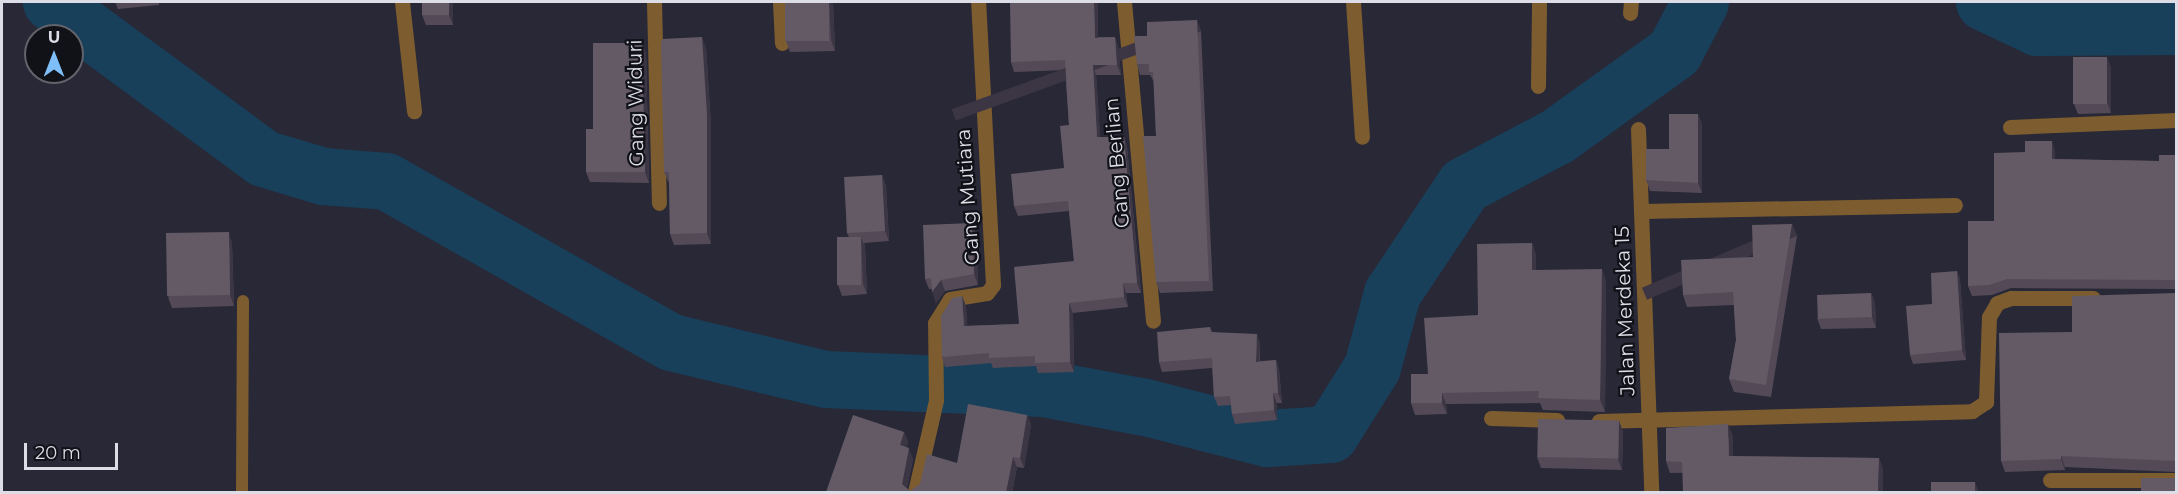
<!DOCTYPE html>
<html>
<head>
<meta charset="utf-8">
<style>
	body { margin:0 }
	#map { position:relative; width:2178px; height:494px; overflow:hidden; background:#282837; font-family:Montserrat,sans-serif }
	div>[style] { position:absolute }
	.river>* { height:57px; margin:-28.5px; padding:0 28.5px; transform-origin:28.5px; border-radius:28.5px; background:#18405b }
	.lane>* { height:12px; margin:-6px; padding:0 6px; transform-origin:6px; border-radius:6px; background:#7d5d2f }
	.street>* { height:15px; margin:-7.5px; padding:0 7.5px; transform-origin:7.5px; border-radius:7.5px; background:#7d5d2f }
	.wall>* { inset:0; background:#544a57 }
	.shaded-wall>* { inset:0; background:#3c3644; transform-origin:0 0 }
	.building>* { inset:0; background:#635a66; transform-origin:0 0 }
	span { translate:-50% -50%; white-space:nowrap; text-align:center; line-height:1.15; -webkit-text-stroke:4.5px #111118; paint-order:stroke }
	.street-label { font-size:20px; color:#dddde7 }
	.frame { position:absolute; inset:0; border:3px solid #dddde7; pointer-events:none }
	.north { position:absolute; left:24px; top:24px; width:60px; height:60px; box-sizing:border-box; background:#111118; border:2px solid #63636b; border-radius:50%; rotate:0deg; font-size:16px; font-weight:700; line-height:24px; text-align:center; color:#dddde7 }
	.north::after { content:''; display:block; margin:auto; width:21px; height:27px; background:#7ebef9; clip-path:polygon(50% 0,100% 100%,50% 72%,0 100%) }
	.scale { position:absolute; left:24px; top:443px; width:94px; height:27px; box-sizing:border-box; border:3px solid #dddde7; border-top:0; padding-left:8px; font-size:18px; line-height:21px; white-space:nowrap; color:#dddde7; -webkit-text-stroke:4px #111118; paint-order:stroke }
</style>
</head>
<body>
<div id="map">
	<div class="river">
		<div style="left:51px;top:2px;width:263px;rotate:36.3deg"></div>
		<div style="left:263px;top:158px;width:63px;rotate:16.7deg"></div>
		<div style="left:323px;top:176px;width:63px;rotate:4.5deg"></div>
		<div style="left:386px;top:181px;width:327px;rotate:29.5deg"></div>
		<div style="left:671px;top:342px;width:158px;rotate:13.5deg"></div>
		<div style="left:825px;top:379px;width:218px;rotate:2.4deg"></div>
		<div style="left:1043px;top:388px;width:104px;rotate:10.6deg"></div>
		<div style="left:1145px;top:407px;width:126px;rotate:14.3deg"></div>
		<div style="left:1267px;top:438px;width:63px;rotate:-3.6deg"></div>
		<div style="left:1330px;top:434px;width:79px;rotate:-57.9deg"></div>
		<div style="left:1372px;top:367px;width:77px;rotate:-74.9deg"></div>
		<div style="left:1392px;top:293px;width:130px;rotate:-56.3deg"></div>
		<div style="left:1464px;top:185px;width:105px;rotate:-27.8deg"></div>
		<div style="left:1557px;top:136px;width:144px;rotate:-35.7deg"></div>
		<div style="left:1674px;top:52px;width:56px;rotate:-62.5deg"></div>
		<div style="left:1984px;top:2px;width:59px;rotate:25.3deg"></div>
		<div style="left:2037px;top:27px;width:139px;rotate:-0.4deg"></div>
	</div>
	<div class="lane">
		<div style="left:242px;top:492px;width:191px;rotate:-89.7deg"></div>
	</div>
	<div class="street">
		<div style="left:402px;top:2px;width:110px;rotate:83.7deg"></div>
		<div style="left:654px;top:2px;width:201px;rotate:88.6deg"></div>
		<div style="left:780px;top:2px;width:41px;rotate:87.2deg"></div>
		<div style="left:1124px;top:2px;width:320px;rotate:84.8deg"></div>
		<div style="left:1353px;top:2px;width:135px;rotate:86.2deg"></div>
		<div style="left:1630px;top:13px;width:11px;rotate:-85deg"></div>
		<div style="left:1538px;top:86px;width:84px;rotate:-89.3deg"></div>
		<div style="left:2010px;top:127px;width:166px;rotate:-2.4deg"></div>
		<div style="left:1638px;top:129px;width:363px;rotate:87.9deg"></div>
		<div style="left:1642px;top:211px;width:313px;rotate:-1.1deg"></div>
		<div style="left:1491px;top:418px;width:66px;rotate:1.7deg"></div>
		<div style="left:1599px;top:421px;width:373px;rotate:-1.5deg"></div>
		<div style="left:1972px;top:411px;width:17px;rotate:-33deg"></div>
		<div style="left:1986px;top:402px;width:85px;rotate:-88deg"></div>
		<div style="left:1989px;top:317px;width:16px;rotate:-60deg"></div>
		<div style="left:1997px;top:303px;width:15px;rotate:-20deg"></div>
		<div style="left:2011px;top:298px;width:82px"></div>
		<div style="left:2050px;top:480px;width:126px"></div>
		<div style="left:915px;top:492px;width:94px;rotate:-77.1deg"></div>
		<div style="left:936px;top:400px;width:77px;rotate:-90.7deg"></div>
		<div style="left:935px;top:323px;width:28px;rotate:-58deg"></div>
		<div style="left:950px;top:299px;width:37px;rotate:-9deg"></div>
		<div style="left:987px;top:293px;width:10px;rotate:-53deg"></div>
		<div style="left:993px;top:285px;width:283px;rotate:-93deg"></div>
	</div>
	<div class="wall">
		<div style="clip-path:polygon(115px 2px,159px 2px,159px 5px,118px 9px)"></div>
		<div style="clip-path:polygon(453px 2px,453px 25px,426px 25px,422px 15px)"></div>
		<div style="clip-path:polygon(833px 2px,835px 51px,790px 52px,786px 41px)"></div>
		<div style="clip-path:polygon(1098px 2px,1098px 37px,1115px 37px,1118px 47px,1121px 75px,1096px 75px,1100px 137px,1124px 137px,1127px 147px,1141px 293px,1126px 293px,1128px 307px,1073px 313px,1074px 372px,1038px 373px,1036px 366px,993px 368px,991px 363px,945px 367px,942px 357px,962px 296px,966px 306px,967px 326px,1019px 324px,1074px 261px,1069px 211px,1018px 216px,1014px 206px,1064px 168px,1069px 125px,1065px 70px,1014px 72px,1011px 62px)"></div>
		<div style="clip-path:polygon(1197px 20px,1201px 31px,1213px 291px,1160px 293px,1156px 282px,1156px 136px,1154px 82px,1150px 75px,1140px 75px,1137px 64px,1147px 36px)"></div>
		<div style="clip-path:polygon(642px 43px,646px 54px,649px 183px,590px 182px,586px 172px,593px 129px)"></div>
		<div style="clip-path:polygon(706px 48px,711px 125px,711px 244px,674px 245px,670px 234px,669px 183px,664px 172px)"></div>
		<div style="clip-path:polygon(2111px 67px,2111px 113px,2078px 114px,2074px 104px)"></div>
		<div style="clip-path:polygon(1698px 114px,1702px 125px,1702px 193px,1650px 191px,1646px 180px)"></div>
		<div style="clip-path:polygon(2055px 150px,2055px 159px,2159px 161px,2176px 155px,2176px 289px,2011px 288px,1992px 295px,1972px 296px,1968px 286px,2025px 152px)"></div>
		<div style="clip-path:polygon(882px 175px,886px 186px,889px 241px,864px 243px,865px 247px,867px 294px,842px 296px,838px 285px,849px 237px,847px 233px)"></div>
		<div style="clip-path:polygon(1792px 224px,1797px 236px,1771px 397px,1734px 392px,1729px 379px,1736px 340px,1734px 305px,1687px 307px,1683px 295px,1753px 257px)"></div>
		<div style="clip-path:polygon(976px 234px,978px 285px,945px 291px,936px 303px,932px 289px,929px 289px,925px 279px)"></div>
		<div style="clip-path:polygon(232px 243px,234px 306px,172px 308px,168px 297px)"></div>
		<div style="clip-path:polygon(1532px 243px,1536px 255px,1536px 270px,1606px 281px,1605px 412px,1543px 410px,1540px 403px,1446px 404px,1447px 414px,1415px 415px,1411px 403px,1428px 374px,1478px 315px)"></div>
		<div style="clip-path:polygon(1957px 271px,1960px 280px,1966px 360px,1913px 364px,1910px 355px,1932px 304px)"></div>
		<div style="clip-path:polygon(1871px 293px,1875px 303px,1876px 328px,1821px 329px,1817px 318px)"></div>
		<div style="clip-path:polygon(2176px 293px,2176px 472px,2065px 467px,2065px 470px,2005px 472px,2001px 461px,2072px 332px)"></div>
		<div style="clip-path:polygon(1210px 327px,1212px 332px,1260px 343px,1260px 361px,1276px 360px,1279px 370px,1282px 403px,1277px 403px,1277px 420px,1235px 424px,1232px 414px,1231px 405px,1218px 406px,1214px 397px,1212px 368px,1162px 372px,1159px 362px)"></div>
		<div style="clip-path:polygon(1027px 415px,1031px 425px,1024px 468px,1017px 467px,1012px 492px,826px 492px,904px 432px,908px 442px,906px 447px,913px 459px,907px 488px,910px 491px,957px 463px)"></div>
		<div style="clip-path:polygon(1619px 421px,1623px 432px,1622px 470px,1541px 468px,1537px 457px)"></div>
		<div style="clip-path:polygon(1733px 436px,1733px 456px,1879px 458px,1883px 470px,1670px 473px,1666px 461px)"></div>
	</div>
	<div class="shaded-wall">
		<div style="clip-path:polygon(449px 2px,453px 2px,453px 25px,449px 15px)"></div>
		<div style="clip-path:polygon(829px 2px,833px 2px,835px 51px,831px 40px)"></div>
		<div style="clip-path:polygon(1094px 2px,1098px 2px,1098px 47px,1095px 38px)"></div>
		<div style="left:1197px;top:20px;width:12px;height:261px;rotate:70deg"></div>
		<div style="clip-path:polygon(702px 37px,706px 48px,711px 125px,711px 244px,707px 233px)"></div>
		<div style="clip-path:polygon(1115px 37px,1118px 47px,1121px 75px,1117px 65px)"></div>
		<div style="clip-path:polygon(642px 43px,646px 54px,649px 183px,645px 172px)"></div>
		<div style="clip-path:polygon(2107px 57px,2111px 67px,2111px 113px,2107px 102px)"></div>
		<div style="clip-path:polygon(1093px 65px,1096px 75px,1101px 147px,1097px 137px)"></div>
		<div style="clip-path:polygon(1698px 114px,1702px 125px,1702px 193px,1698px 183px)"></div>
		<div style="clip-path:polygon(1124px 137px,1127px 147px,1141px 293px,1137px 283px)"></div>
		<div style="clip-path:polygon(2052px 141px,2055px 150px,2055px 168px,2052px 159px)"></div>
		<div style="clip-path:polygon(882px 175px,886px 186px,889px 241px,885px 231px)"></div>
		<div style="clip-path:polygon(972px 223px,976px 234px,978px 285px,974px 274px)"></div>
		<div style="left:1792px;top:224px;width:13px;height:163px;rotate:67deg"></div>
		<div style="clip-path:polygon(229px 232px,232px 243px,234px 306px,230px 295px)"></div>
		<div style="clip-path:polygon(861px 237px,865px 247px,867px 294px,863px 284px)"></div>
		<div style="clip-path:polygon(1532px 243px,1536px 255px,1536px 281px,1532px 270px)"></div>
		<div style="clip-path:polygon(1602px 269px,1606px 281px,1605px 412px,1600px 400px)"></div>
		<div style="clip-path:polygon(1957px 271px,1960px 280px,1966px 360px,1962px 350px)"></div>
		<div style="clip-path:polygon(941px 280px,945px 291px,936px 303px,932px 292px)"></div>
		<div style="clip-path:polygon(1123px 283px,1126px 293px,1128px 307px,1124px 297px)"></div>
		<div style="clip-path:polygon(1871px 293px,1875px 303px,1876px 328px,1872px 317px)"></div>
		<div style="clip-path:polygon(962px 296px,966px 306px,968px 336px,964px 326px)"></div>
		<div style="clip-path:polygon(1069px 303px,1073px 313px,1074px 372px,1070px 362px)"></div>
		<div style="clip-path:polygon(1257px 334px,1260px 343px,1259px 371px,1256px 362px)"></div>
		<div style="clip-path:polygon(1276px 360px,1279px 370px,1282px 403px,1278px 393px)"></div>
		<div style="clip-path:polygon(1273px 393px,1277px 403px,1277px 420px,1274px 410px)"></div>
		<div style="clip-path:polygon(1442px 393px,1446px 404px,1447px 414px,1442px 403px)"></div>
		<div style="clip-path:polygon(1027px 415px,1031px 425px,1024px 468px,1020px 458px)"></div>
		<div style="clip-path:polygon(1619px 421px,1623px 432px,1622px 470px,1618px 460px)"></div>
		<div style="clip-path:polygon(1728px 424px,1733px 436px,1733px 468px,1729px 456px)"></div>
		<div style="clip-path:polygon(904px 432px,908px 442px,904px 456px,900px 445px)"></div>
		<div style="clip-path:polygon(909px 448px,913px 459px,906px 492px,902px 484px)"></div>
		<div style="clip-path:polygon(2061px 456px,2065px 467px,2065px 470px,2061px 459px)"></div>
		<div style="clip-path:polygon(1013px 457px,1017px 467px,1012px 492px,1006px 492px)"></div>
		<div style="clip-path:polygon(1879px 458px,1883px 470px,1883px 492px,1878px 492px)"></div>
		<div style="clip-path:polygon(1975px 482px,1979px 492px,1975px 492px)"></div>
	</div>
	<div class="building">
		<div style="left:422px;top:2px;width:27px;height:13px"></div>
		<div style="left:785px;top:2px;width:44px;height:39px"></div>
		<div style="clip-path:polygon(1010px 2px,1094px 2px,1095px 38px,1115px 37px,1117px 65px,1093px 65px,1097px 137px,1124px 137px,1137px 283px,1123px 283px,1124px 297px,1069px 303px,1070px 362px,1035px 363px,1035px 356px,989px 358px,989px 353px,942px 357px,941px 316px,952px 298px,962px 296px,964px 326px,1019px 324px,1014px 267px,1074px 261px,1068px 201px,1014px 206px,1011px 174px,1064px 168px,1060px 126px,1069px 125px,1065px 60px,1011px 62px)"></div>
		<div style="clip-path:polygon(1197px 20px,1209px 281px,1156px 282px,1143px 136px,1156px 136px,1153px 72px,1149px 72px,1149px 64px,1137px 64px,1134px 36px,1147px 36px,1147px 22px)"></div>
		<div style="clip-path:polygon(702px 37px,707px 114px,707px 233px,670px 234px,669px 172px,664px 172px,661px 43px,662px 39px)"></div>
		<div style="clip-path:polygon(593px 43px,642px 43px,645px 172px,586px 172px,586px 129px,593px 129px)"></div>
		<div style="left:2073px;top:57px;width:34px;height:47px"></div>
		<div style="clip-path:polygon(1669px 114px,1698px 114px,1698px 183px,1646px 180px,1646px 149px,1669px 149px)"></div>
		<div style="clip-path:polygon(2025px 141px,2052px 141px,2052px 159px,2159px 161px,2159px 155px,2176px 155px,2176px 280px,2007px 279px,1989px 285px,1968px 286px,1968px 221px,1994px 221px,1994px 153px,2025px 152px)"></div>
		<div style="left:882px;top:175px;width:56px;height:38px;rotate:87deg"></div>
		<div style="clip-path:polygon(972px 223px,974px 274px,941px 280px,932px 292px,931px 278px,925px 279px,923px 225px)"></div>
		<div style="clip-path:polygon(1792px 224px,1766px 385px,1729px 379px,1736px 340px,1733px 292px,1683px 295px,1681px 260px,1753px 257px,1752px 225px)"></div>
		<div style="left:229px;top:232px;width:63px;height:63px;rotate:89deg"></div>
		<div style="left:837px;top:237px;width:24px;height:48px"></div>
		<div style="clip-path:polygon(1532px 243px,1532px 270px,1602px 269px,1600px 400px,1538px 398px,1539px 391px,1442px 393px,1442px 403px,1411px 403px,1411px 374px,1428px 374px,1424px 318px,1478px 315px,1477px 244px)"></div>
		<div style="clip-path:polygon(1957px 271px,1962px 350px,1910px 355px,1906px 306px,1932px 304px,1931px 273px)"></div>
		<div style="left:1871px;top:293px;width:24px;height:54px;rotate:88deg"></div>
		<div style="clip-path:polygon(2176px 293px,2176px 461px,2061px 456px,2061px 459px,2001px 461px,1999px 333px,2072px 332px,2072px 296px)"></div>
		<div style="clip-path:polygon(1210px 327px,1211px 332px,1257px 334px,1256px 362px,1276px 360px,1278px 393px,1273px 393px,1274px 410px,1232px 414px,1230px 396px,1214px 397px,1212px 358px,1159px 362px,1157px 332px)"></div>
		<div style="clip-path:polygon(968px 404px,1027px 415px,1020px 458px,1013px 457px,1006px 492px,826px 492px,853px 415px,904px 432px,900px 445px,909px 448px,902px 484px,910px 491px,920px 484px,927px 454px,957px 463px)"></div>
		<div style="left:1538px;top:419px;width:81px;height:38px;rotate:1deg"></div>
		<div style="clip-path:polygon(1728px 424px,1729px 456px,1879px 458px,1878px 492px,1683px 492px,1682px 462px,1666px 461px,1666px 428px)"></div>
		<div style="left:2176px;top:478px;width:14px;height:35px;rotate:90deg"></div>
		<div style="left:1931px;top:482px;width:44px;height:10px"></div>
	</div>
	<div class="street-label">
		<span style="left:636px;top:103px;rotate:-91deg">Gang Widuri</span>
		<span style="left:1117px;top:163px;rotate:-95deg">Gang Berlian</span>
		<span style="left:968px;top:197px;rotate:-94deg">Gang Mutiara</span>
		<span style="left:1625px;top:311px;rotate:-92deg">Jalan Merdeka 15</span>
	</div>
	<div class="frame"></div>
	<div class="north">U</div>
	<div class="scale">20 m</div>
</div>
</body>
</html>
